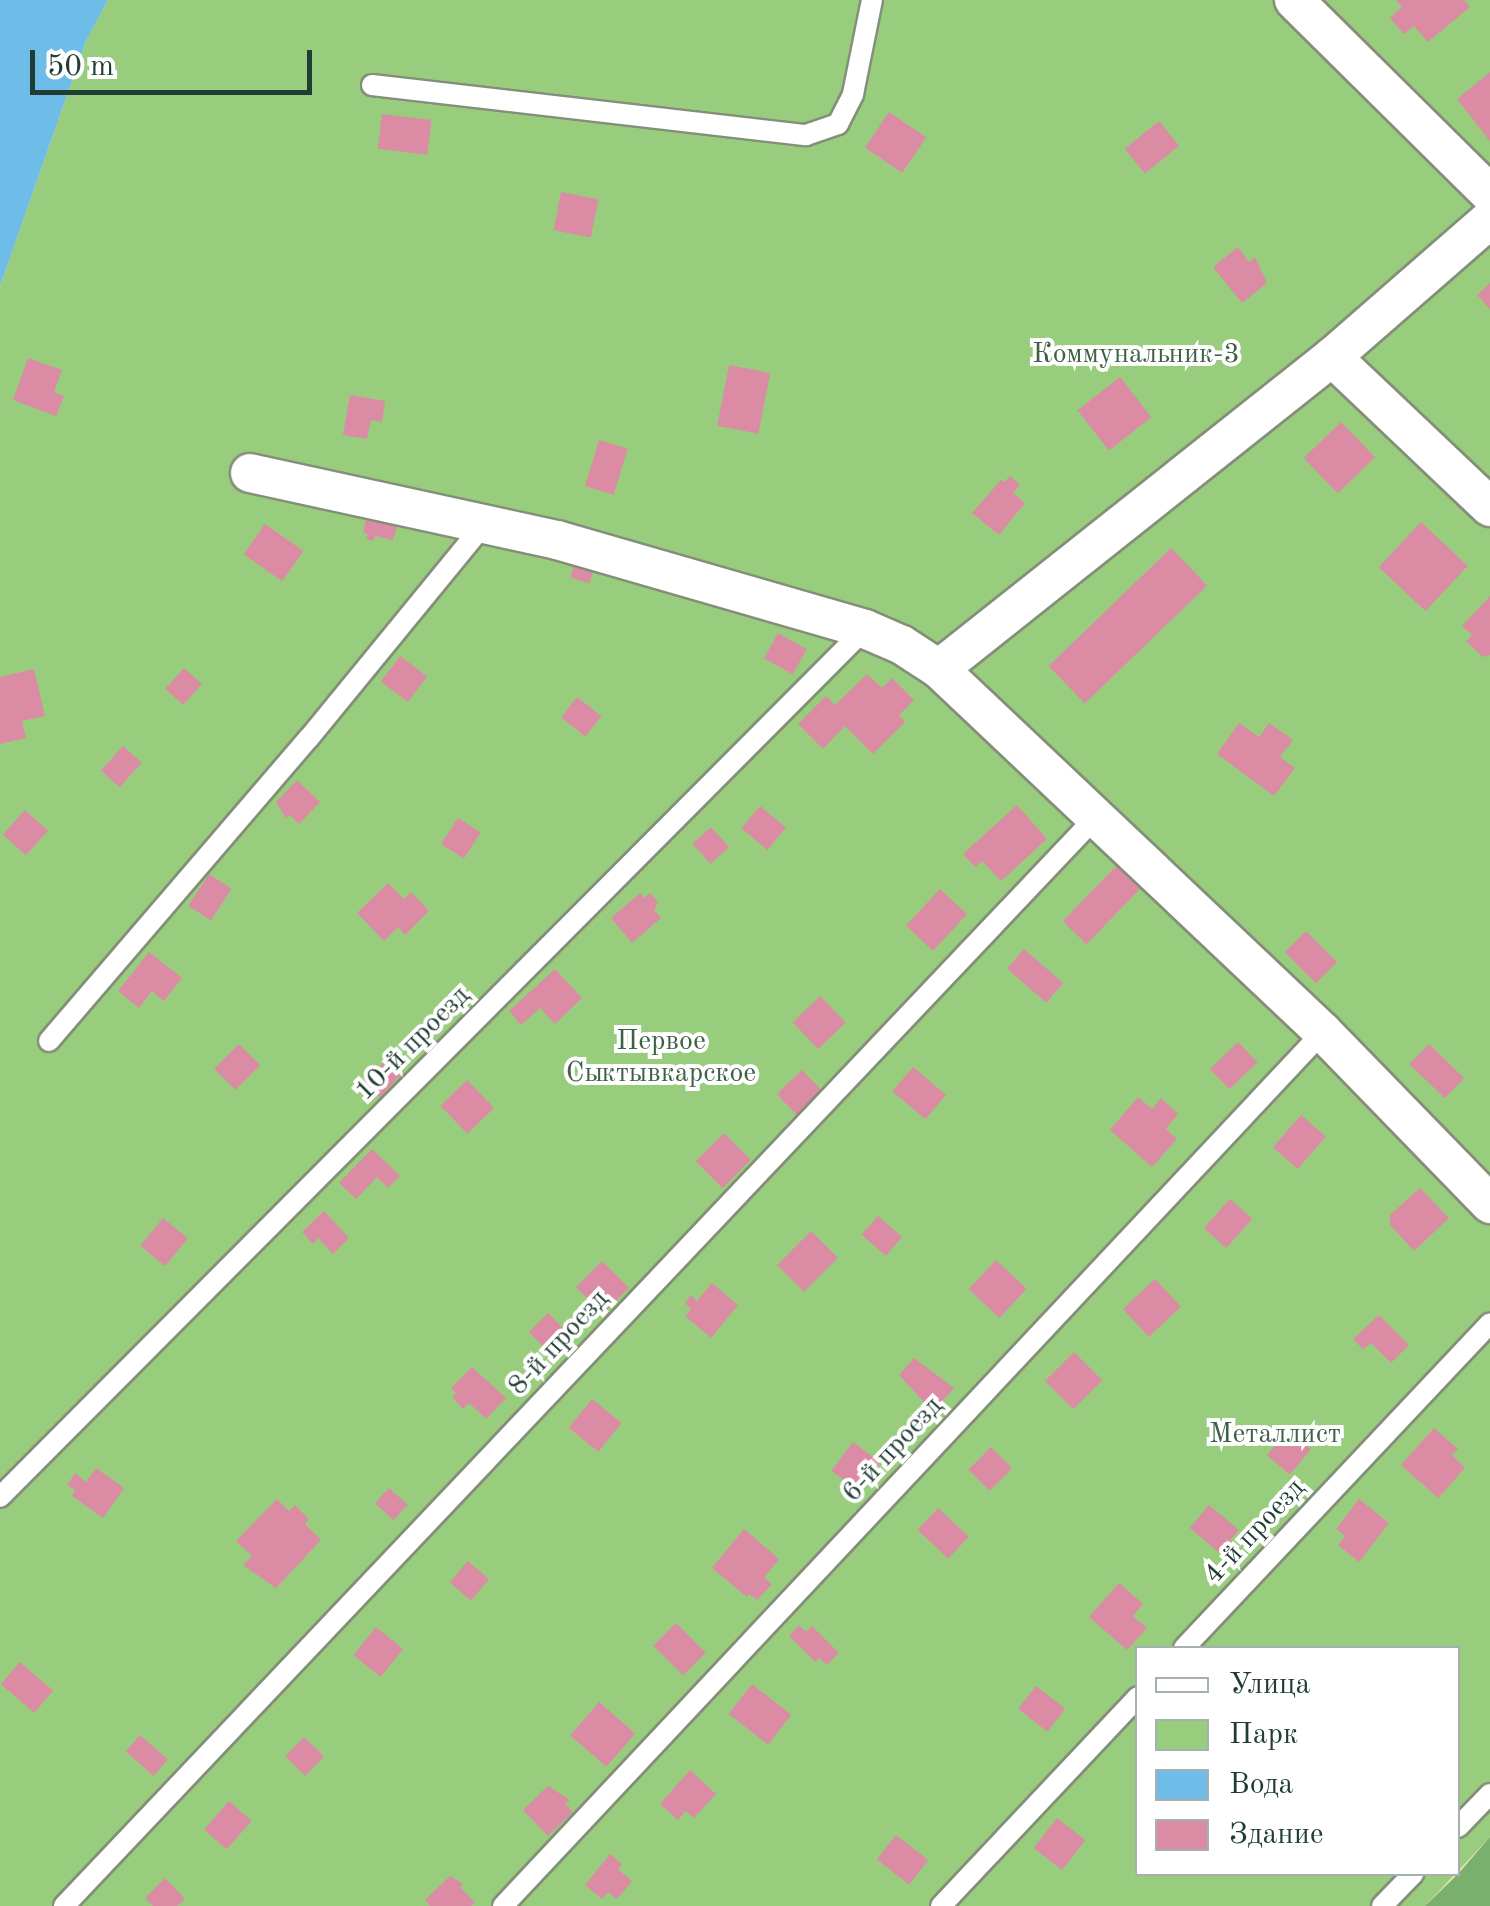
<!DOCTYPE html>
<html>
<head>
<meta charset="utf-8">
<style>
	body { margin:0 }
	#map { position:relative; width:1490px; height:1906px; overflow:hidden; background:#ebe0bd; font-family:"Old Standard TT",serif }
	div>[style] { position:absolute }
	.green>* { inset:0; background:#98cd7e }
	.forest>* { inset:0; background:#7ab06d }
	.water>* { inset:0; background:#6ebce8 }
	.building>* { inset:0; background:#dc8ba5; transform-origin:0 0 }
	.roads { filter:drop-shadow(2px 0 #858e78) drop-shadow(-2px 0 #858e78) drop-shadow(0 2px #858e78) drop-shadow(0 -2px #858e78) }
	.lane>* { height:20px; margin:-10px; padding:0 10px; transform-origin:10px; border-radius:10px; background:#fff }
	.street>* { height:38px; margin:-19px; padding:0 19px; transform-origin:19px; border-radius:19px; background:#fff }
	span { translate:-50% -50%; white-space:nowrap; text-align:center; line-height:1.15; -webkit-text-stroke:8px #fff; paint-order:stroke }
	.park-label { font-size:28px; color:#3d6146 }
	.street-label { font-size:28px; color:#1f3d34 }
	.legend { position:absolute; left:1135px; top:1646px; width:325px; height:230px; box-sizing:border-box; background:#fff; border:2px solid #a5b1ae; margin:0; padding:12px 18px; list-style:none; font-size:30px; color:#1f3d34 }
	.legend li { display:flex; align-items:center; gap:20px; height:50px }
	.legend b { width:50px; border:2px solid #a5b1ae }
	.scale { position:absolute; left:30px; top:50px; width:282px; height:45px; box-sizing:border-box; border:5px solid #1f3d34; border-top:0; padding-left:12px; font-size:30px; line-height:35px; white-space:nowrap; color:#1f3d34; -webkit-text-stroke:8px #fff; paint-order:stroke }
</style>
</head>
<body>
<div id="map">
	<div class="green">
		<div style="clip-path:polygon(108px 0,1490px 0,1490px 1837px,1458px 1871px,1458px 1648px,1138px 1648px,1138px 1874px,1455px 1874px,1425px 1906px,0 1906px,0 286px,86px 41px)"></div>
	</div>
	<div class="forest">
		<div style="clip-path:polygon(1490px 1837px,1490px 1906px,1425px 1906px,1458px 1874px)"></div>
	</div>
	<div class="water">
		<div style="clip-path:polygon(0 0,108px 0,86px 41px,0 286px)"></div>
	</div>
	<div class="building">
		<div style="clip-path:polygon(1396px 0,1464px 0,1470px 7px,1428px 42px,1414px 26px,1404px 34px,1390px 18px,1402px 7px)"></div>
		<div style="clip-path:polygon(1490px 72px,1490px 141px,1457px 99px)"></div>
		<div style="left:889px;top:112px;width:45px;height:43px;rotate:34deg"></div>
		<div style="left:382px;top:114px;width:50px;height:35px;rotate:7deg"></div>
		<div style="left:1159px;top:121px;width:32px;height:44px;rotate:51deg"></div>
		<div style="left:561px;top:192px;width:38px;height:39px;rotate:11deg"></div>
		<div style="clip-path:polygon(1238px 247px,1249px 262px,1255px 257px,1267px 283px,1242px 303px,1213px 267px)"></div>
		<div style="clip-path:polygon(1490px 283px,1490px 309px,1477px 295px)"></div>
		<div style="clip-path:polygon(28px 358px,62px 370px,54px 392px,64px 396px,56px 416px,13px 400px)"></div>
		<div style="left:729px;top:365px;width:42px;height:62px;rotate:11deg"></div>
		<div style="left:1120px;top:377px;width:51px;height:54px;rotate:52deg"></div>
		<div style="clip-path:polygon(350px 395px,385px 401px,382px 422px,371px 420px,367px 439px,343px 435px)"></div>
		<div style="left:1341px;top:422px;width:49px;height:52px;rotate:46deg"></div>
		<div style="left:599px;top:440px;width:30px;height:48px;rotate:17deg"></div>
		<div style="clip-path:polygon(1010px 476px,1020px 485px,1013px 493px,1025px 503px,999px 535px,972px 513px,1001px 480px,1004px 482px)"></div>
		<div style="clip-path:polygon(366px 518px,397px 526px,393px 540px,375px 536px,373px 541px,366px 539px,368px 534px,363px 533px)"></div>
		<div style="left:1421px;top:522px;width:64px;height:62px;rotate:43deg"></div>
		<div style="left:265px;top:524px;width:47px;height:37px;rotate:35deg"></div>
		<div style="left:1171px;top:548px;width:52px;height:170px;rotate:46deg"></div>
		<div style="left:575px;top:563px;width:20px;height:15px;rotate:18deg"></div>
		<div style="clip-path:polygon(1490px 596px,1490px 655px,1483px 657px,1466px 641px,1472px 635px,1462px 626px)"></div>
		<div style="left:778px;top:633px;width:33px;height:29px;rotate:29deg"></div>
		<div style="left:400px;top:656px;width:34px;height:32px;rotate:37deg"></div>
		<div style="left:184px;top:668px;width:24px;height:28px;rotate:42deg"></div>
		<div style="clip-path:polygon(34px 669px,45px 716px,22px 721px,26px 738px,0 744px,0 677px)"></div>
		<div style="clip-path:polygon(867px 674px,882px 688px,892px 678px,914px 700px,899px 715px,905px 722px,873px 754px,845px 726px,823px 749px,798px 724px,826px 696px,835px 705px)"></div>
		<div style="left:577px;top:697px;width:31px;height:26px;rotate:38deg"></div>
		<div style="clip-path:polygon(1239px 723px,1259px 737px,1269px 723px,1293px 740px,1280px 757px,1295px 768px,1274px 796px,1217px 754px)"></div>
		<div style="left:123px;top:746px;width:25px;height:33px;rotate:42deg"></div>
		<div style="clip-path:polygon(297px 780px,320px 802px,299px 824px,290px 815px,286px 818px,276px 802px)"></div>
		<div style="clip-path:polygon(1017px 805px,1047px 839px,1001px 881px,982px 861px,975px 867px,963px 854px)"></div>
		<div style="left:760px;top:806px;width:34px;height:29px;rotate:40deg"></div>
		<div style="left:25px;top:810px;width:31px;height:33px;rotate:42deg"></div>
		<div style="left:458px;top:818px;width:27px;height:31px;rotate:33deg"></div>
		<div style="left:711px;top:827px;width:27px;height:25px;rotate:48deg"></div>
		<div style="left:1119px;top:863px;width:33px;height:81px;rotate:44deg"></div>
		<div style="left:209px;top:874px;width:27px;height:38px;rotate:33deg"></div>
		<div style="clip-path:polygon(388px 883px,404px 899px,411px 892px,429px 911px,405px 935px,398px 927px,384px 941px,357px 913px)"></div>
		<div style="left:940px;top:889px;width:37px;height:50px;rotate:43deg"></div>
		<div style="clip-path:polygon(640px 893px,644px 898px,650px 893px,658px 902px,654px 910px,661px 918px,632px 943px,611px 918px)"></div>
		<div style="left:1306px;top:931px;width:44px;height:30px;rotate:45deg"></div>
		<div style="left:1024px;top:949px;width:52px;height:26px;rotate:41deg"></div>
		<div style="clip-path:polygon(149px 952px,182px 978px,164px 1001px,152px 991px,139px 1008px,118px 991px)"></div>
		<div style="clip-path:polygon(555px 969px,582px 998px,555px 1024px,540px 1008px,521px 1025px,509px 1011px)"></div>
		<div style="left:820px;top:996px;width:37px;height:38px;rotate:46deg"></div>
		<div style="left:1238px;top:1042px;width:28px;height:39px;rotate:46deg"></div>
		<div style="left:239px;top:1044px;width:30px;height:35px;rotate:45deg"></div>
		<div style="left:1429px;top:1044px;width:49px;height:28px;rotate:44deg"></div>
		<div style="left:385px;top:1061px;width:21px;height:30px;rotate:43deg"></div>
		<div style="left:913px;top:1067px;width:43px;height:32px;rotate:40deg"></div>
		<div style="left:802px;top:1070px;width:29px;height:35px;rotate:46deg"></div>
		<div style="left:467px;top:1080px;width:39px;height:37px;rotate:46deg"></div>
		<div style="clip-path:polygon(1138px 1097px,1152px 1109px,1161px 1098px,1178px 1114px,1166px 1129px,1177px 1139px,1152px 1167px,1110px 1130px)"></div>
		<div style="left:1301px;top:1115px;width:33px;height:43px;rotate:41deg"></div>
		<div style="left:724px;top:1133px;width:38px;height:40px;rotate:45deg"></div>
		<div style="clip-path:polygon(372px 1149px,400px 1176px,388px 1188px,377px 1177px,356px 1199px,339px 1183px)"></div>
		<div style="clip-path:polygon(1420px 1188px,1449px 1218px,1414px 1251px,1390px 1225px,1390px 1215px)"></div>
		<div style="left:1230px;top:1199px;width:30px;height:39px;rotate:42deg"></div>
		<div style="clip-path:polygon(324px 1211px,349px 1238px,333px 1254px,318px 1238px,313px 1244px,302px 1232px)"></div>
		<div style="left:878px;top:1216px;width:32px;height:25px;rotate:41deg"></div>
		<div style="left:163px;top:1218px;width:32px;height:36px;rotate:39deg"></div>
		<div style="left:811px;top:1231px;width:38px;height:48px;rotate:45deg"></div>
		<div style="left:996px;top:1260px;width:42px;height:40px;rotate:43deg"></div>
		<div style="left:602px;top:1261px;width:38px;height:37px;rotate:45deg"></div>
		<div style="left:1155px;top:1279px;width:38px;height:44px;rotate:47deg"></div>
		<div style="clip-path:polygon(712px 1283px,738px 1305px,711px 1338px,685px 1316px,691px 1309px,685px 1303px,691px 1295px,697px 1301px)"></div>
		<div style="left:548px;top:1313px;width:34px;height:27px;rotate:45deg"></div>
		<div style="clip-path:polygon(1379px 1315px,1409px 1345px,1391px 1363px,1371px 1343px,1363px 1349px,1353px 1339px)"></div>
		<div style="left:1074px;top:1352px;width:40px;height:41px;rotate:45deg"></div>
		<div style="clip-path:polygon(914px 1358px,954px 1388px,933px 1412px,899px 1375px)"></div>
		<div style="clip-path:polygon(472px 1367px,506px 1398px,486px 1419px,469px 1403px,463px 1409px,452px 1397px,456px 1393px,451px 1388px)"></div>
		<div style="left:592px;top:1399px;width:38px;height:37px;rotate:39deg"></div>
		<div style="clip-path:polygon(1434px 1428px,1458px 1449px,1452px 1455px,1465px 1468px,1438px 1498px,1401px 1465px)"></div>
		<div style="left:1288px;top:1430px;width:30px;height:33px;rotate:40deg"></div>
		<div style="left:853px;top:1442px;width:34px;height:36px;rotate:37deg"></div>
		<div style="left:991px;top:1447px;width:30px;height:32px;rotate:45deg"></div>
		<div style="clip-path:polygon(96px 1468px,124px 1488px,103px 1518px,72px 1496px,75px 1490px,67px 1485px,75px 1473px,86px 1482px)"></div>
		<div style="left:389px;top:1488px;width:25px;height:21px;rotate:42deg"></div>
		<div style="clip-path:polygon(277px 1499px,289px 1511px,295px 1505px,309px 1519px,305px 1524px,321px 1540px,276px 1588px,243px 1565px,252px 1556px,236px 1541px)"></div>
		<div style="clip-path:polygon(1359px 1499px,1389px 1523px,1359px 1562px,1338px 1545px,1345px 1536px,1336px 1529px)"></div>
		<div style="left:1209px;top:1505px;width:39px;height:30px;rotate:40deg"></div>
		<div style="left:938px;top:1508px;width:42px;height:30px;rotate:43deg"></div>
		<div style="clip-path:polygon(744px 1529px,779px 1559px,764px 1578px,772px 1584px,757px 1600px,749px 1594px,747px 1597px,712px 1568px)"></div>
		<div style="left:468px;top:1561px;width:28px;height:28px;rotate:41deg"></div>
		<div style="clip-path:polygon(1119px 1583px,1143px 1604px,1133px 1616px,1147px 1628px,1127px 1650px,1089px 1617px)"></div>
		<div style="left:676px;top:1623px;width:42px;height:32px;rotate:45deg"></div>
		<div style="clip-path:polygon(799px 1625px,806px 1632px,812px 1626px,839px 1653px,827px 1665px,819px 1658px,816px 1662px,789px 1636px)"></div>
		<div style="left:376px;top:1627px;width:35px;height:36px;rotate:39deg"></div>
		<div style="left:20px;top:1662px;width:44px;height:29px;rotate:41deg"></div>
		<div style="left:752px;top:1684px;width:50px;height:38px;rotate:38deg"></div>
		<div style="left:1036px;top:1686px;width:37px;height:29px;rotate:38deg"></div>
		<div style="left:599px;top:1702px;width:48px;height:44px;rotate:41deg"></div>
		<div style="left:140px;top:1735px;width:37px;height:22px;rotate:41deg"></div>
		<div style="left:304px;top:1737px;width:28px;height:27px;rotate:44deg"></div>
		<div style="clip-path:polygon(690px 1770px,716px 1794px,694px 1818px,686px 1811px,678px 1820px,660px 1804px)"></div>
		<div style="clip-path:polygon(548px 1786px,570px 1800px,565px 1804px,573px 1812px,548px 1836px,523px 1810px)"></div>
		<div style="left:229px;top:1801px;width:30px;height:38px;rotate:41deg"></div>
		<div style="left:1057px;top:1818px;width:36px;height:38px;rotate:38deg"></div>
		<div style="left:896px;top:1835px;width:41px;height:31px;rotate:38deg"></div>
		<div style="clip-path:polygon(610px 1854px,622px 1864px,618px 1869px,632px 1881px,617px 1899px,608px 1892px,602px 1899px,585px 1885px)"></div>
		<div style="clip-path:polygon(450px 1876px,463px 1884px,460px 1887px,475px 1903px,471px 1906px,430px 1906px,425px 1900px)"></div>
		<div style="clip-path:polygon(165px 1878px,185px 1899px,177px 1906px,153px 1906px,145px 1898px)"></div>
	</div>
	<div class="roads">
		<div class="lane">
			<div style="left:372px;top:85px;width:437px;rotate:6.6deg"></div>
			<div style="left:806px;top:135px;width:34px;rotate:-19deg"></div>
			<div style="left:838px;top:124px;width:34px;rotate:-63deg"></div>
			<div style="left:853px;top:94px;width:96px;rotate:-78.6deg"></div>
			<div style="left:49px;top:1041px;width:399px;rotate:-49.4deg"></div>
			<div style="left:309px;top:738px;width:278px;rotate:-50.7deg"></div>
			<div style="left:0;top:1497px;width:1225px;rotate:-45.1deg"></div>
			<div style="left:1184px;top:1648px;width:446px;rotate:-46.7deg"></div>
			<div style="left:1458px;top:1827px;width:46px;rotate:-45.9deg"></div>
			<div style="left:64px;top:1906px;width:1497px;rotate:-46.54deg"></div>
			<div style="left:503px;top:1906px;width:1198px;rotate:-46.83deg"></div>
			<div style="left:941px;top:1906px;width:287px;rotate:-46.7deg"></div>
			<div style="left:1382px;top:1906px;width:45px;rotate:-45.9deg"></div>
		</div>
		<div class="street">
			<div style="left:1294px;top:0;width:276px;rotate:44.7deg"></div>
			<div style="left:1332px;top:357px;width:218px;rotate:43.5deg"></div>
			<div style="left:250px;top:473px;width:314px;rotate:12.3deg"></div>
			<div style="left:557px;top:540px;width:321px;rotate:16.1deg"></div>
			<div style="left:865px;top:629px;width:40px;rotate:23.4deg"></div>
			<div style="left:902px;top:645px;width:44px;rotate:33deg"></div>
			<div style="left:939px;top:669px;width:528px;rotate:43.39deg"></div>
			<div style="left:1323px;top:1032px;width:240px;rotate:45.8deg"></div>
			<div style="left:939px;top:669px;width:502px;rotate:-38.45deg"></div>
			<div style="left:1332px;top:357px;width:210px;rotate:-41.1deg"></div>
		</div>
	</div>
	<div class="park-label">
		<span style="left:1136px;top:355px">Коммунальник-3</span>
		<span style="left:661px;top:1058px">Первое<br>Сыктывкарское</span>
		<span style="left:1275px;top:1435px">Металлист</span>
	</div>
	<div class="street-label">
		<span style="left:413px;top:1044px;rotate:-45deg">10-й проезд</span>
		<span style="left:559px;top:1343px;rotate:-47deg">8-й проезд</span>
		<span style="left:893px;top:1450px;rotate:-47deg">6-й проезд</span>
		<span style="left:1255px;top:1532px;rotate:-47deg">4-й проезд</span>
	</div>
	<ul class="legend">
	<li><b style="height:12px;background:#fff"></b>Улица</li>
	<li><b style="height:28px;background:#98cd7e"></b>Парк</li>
	<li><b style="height:28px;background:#6ebce8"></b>Вода</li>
	<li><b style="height:28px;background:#dc8ba5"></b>Здание</li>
	</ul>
	<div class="scale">50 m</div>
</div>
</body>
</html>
